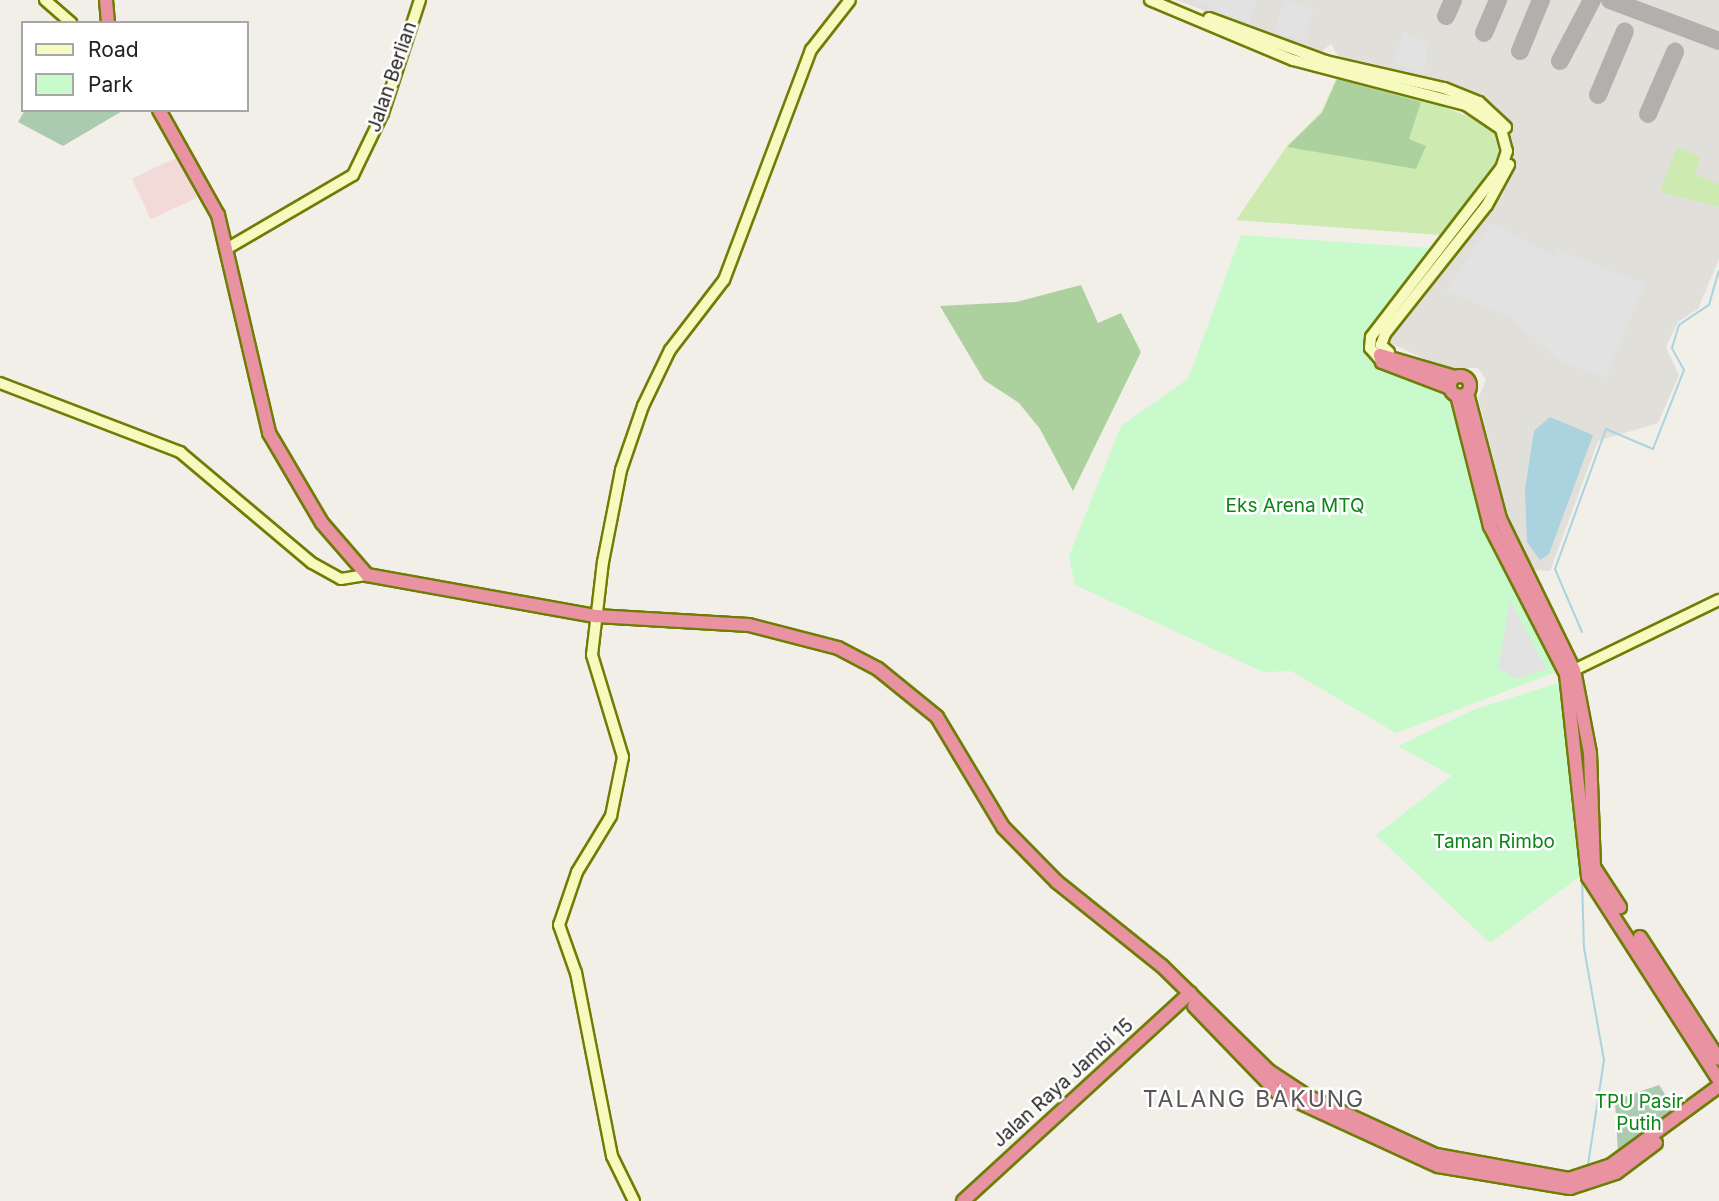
<!DOCTYPE html>
<html>
<head>
<meta charset="utf-8">
<style>
	body { margin:0 }
	#map { position:relative; width:1719px; height:1201px; overflow:hidden; background:#f2efe9; font-family:Inter,sans-serif }
	div>[style] { position:absolute }
	.commercial>* { inset:0; background:#f2dad9; transform-origin:0 0 }
	.airport>* { inset:0; background:#e1dfda }
	.grass>* { inset:0; background:#cdebb0 }
	.forest>* { inset:0; background:#add19e }
	.cemetery>* { inset:0; background:#aacbaf }
	.park>* { inset:0; background:#c8facc }
	.parking>* { inset:0; background:#e2e2e2; transform-origin:0 0 }
	.water>* { inset:0; background:#aad3df }
	.stream>* { height:2px; margin:-1px; padding:0 1px; transform-origin:1px; border-radius:1px; background:#aad3df }
	.taxiway>* { height:18px; margin:-9px; padding:0 9px; transform-origin:9px; border-radius:9px; background:#b1b0ac }
	.roads { filter:drop-shadow(2px 0 #707d05) drop-shadow(-2px 0 #707d05) drop-shadow(0 2px #707d05) drop-shadow(0 -2px #707d05) }
	.secondary>* { height:10px; margin:-5px; padding:0 5px; transform-origin:5px; border-radius:5px; background:#f7fabf }
	.highway>* { height:12px; margin:-6px; padding:0 6px; transform-origin:6px; border-radius:6px; background:#e892a2 }
	.highway>.ring { margin:-6px; padding:0; box-sizing:content-box; background:none; border:12px solid #e892a2; border-radius:50% }
	span { translate:-50% -50%; white-space:nowrap; text-align:center; line-height:1.15; -webkit-text-stroke:5px #fff; paint-order:stroke }
	.street-label { font-size:19px; color:#222 }
	.park-label { font-size:19px; color:#0c8416 }
	.quarter-label { font-size:23px; color:#555; letter-spacing:2px }
	.legend { position:absolute; left:21px; top:21px; width:228px; height:91px; box-sizing:border-box; background:#fff; border:2px solid #a7a7a7; margin:0; padding:9px 12px; list-style:none; font-size:21px; color:#222 }
	.legend li { display:flex; align-items:center; gap:14px; height:35px }
	.legend b { width:35px; border:2px solid #a7a7a7 }
</style>
</head>
<body>
<div id="map">
	<div class="commercial">
		<div style="left:178px;top:157px;width:45px;height:51px;rotate:65deg"></div>
	</div>
	<div class="airport">
		<div style="clip-path:polygon(1177px 0,1719px 0,1719px 259px,1698px 309px,1678px 322px,1666px 347px,1679px 375px,1658px 423px,1598px 441px,1550px 571px,1531px 570px,1512px 533px,1478px 398px,1486px 380px,1478px 368px,1444px 368px,1388px 342px,1502px 192px,1515px 152px,1506px 120px,1495px 105px,1466px 91px,1342px 62px,1331px 44px,1318px 54px)"></div>
	</div>
	<div class="grass">
		<div style="clip-path:polygon(1336px 79px,1426px 100px,1485px 123px,1499px 138px,1502px 154px,1494px 170px,1440px 235px,1236px 220px,1287px 146px,1322px 111px)"></div>
		<div style="clip-path:polygon(1677px 147px,1700px 157px,1695px 175px,1719px 184px,1719px 207px,1660px 192px)"></div>
	</div>
	<div class="forest">
		<div style="clip-path:polygon(1337px 79px,1421px 102px,1409px 139px,1426px 146px,1416px 169px,1287px 147px,1322px 113px)"></div>
		<div style="clip-path:polygon(1081px 285px,1098px 323px,1121px 313px,1141px 352px,1073px 491px,1040px 429px,1019px 403px,984px 380px,940px 306px,1016px 302px)"></div>
	</div>
	<div class="cemetery">
		<div style="clip-path:polygon(25px 110px,124px 110px,63px 146px,18px 122px)"></div>
		<div style="clip-path:polygon(1659px 1085px,1676px 1111px,1618px 1153px,1615px 1100px)"></div>
	</div>
	<div class="park">
		<div style="clip-path:polygon(1241px 235px,1429px 248px,1369px 331px,1368px 350px,1442px 392px,1453px 406px,1487px 536px,1556px 672px,1396px 733px,1291px 671px,1263px 672px,1075px 585px,1069px 556px,1121px 426px,1188px 379px)"></div>
		<div style="clip-path:polygon(1561px 682px,1577px 797px,1579px 877px,1490px 943px,1376px 835px,1452px 776px,1398px 746px,1473px 710px)"></div>
	</div>
	<div class="parking">
		<div style="clip-path:polygon(1194px 0,1257px 0,1248px 24px)"></div>
		<div style="left:1285px;top:0;width:31px;height:33px;rotate:19deg"></div>
		<div style="clip-path:polygon(1404px 32px,1428px 42px,1424px 75px,1393px 62px)"></div>
		<div style="clip-path:polygon(1492px 223px,1555px 257px,1559px 250px,1645px 284px,1605px 378px,1558px 359px,1508px 316px,1445px 291px)"></div>
		<div style="clip-path:polygon(1510px 601px,1547px 669px,1516px 679px,1498px 668px)"></div>
	</div>
	<div class="water">
		<div style="clip-path:polygon(1550px 417px,1593px 435px,1549px 554px,1540px 560px,1527px 542px,1525px 489px,1534px 431px)"></div>
	</div>
	<div class="stream">
		<div style="left:1582px;top:632px;width:69px;rotate:-113.2deg"></div>
		<div style="left:1555px;top:569px;width:149px;rotate:-70deg"></div>
		<div style="left:1606px;top:429px;width:51px;rotate:23.1deg"></div>
		<div style="left:1653px;top:449px;width:85px;rotate:-68.6deg"></div>
		<div style="left:1684px;top:370px;width:25px;rotate:-119deg"></div>
		<div style="left:1672px;top:348px;width:24px;rotate:-73deg"></div>
		<div style="left:1679px;top:325px;width:36px;rotate:-34deg"></div>
		<div style="left:1709px;top:305px;width:35px;rotate:-74deg"></div>
		<div style="left:1582px;top:878px;width:70px;rotate:88.4deg"></div>
		<div style="left:1584px;top:948px;width:114px;rotate:79.9deg"></div>
		<div style="left:1604px;top:1060px;width:105px;rotate:98.7deg"></div>
	</div>
	<div class="taxiway">
		<div style="left:1610px;top:0;width:116px;rotate:20.6deg"></div>
		<div style="left:1446px;top:16px;width:17px;rotate:-66deg"></div>
		<div style="left:1484px;top:33px;width:36px;rotate:-67deg"></div>
		<div style="left:1520px;top:51px;width:55px;rotate:-67.6deg"></div>
		<div style="left:1560px;top:61px;width:69px;rotate:-62.3deg"></div>
		<div style="left:1598px;top:95px;width:69px;rotate:-67.1deg"></div>
		<div style="left:1648px;top:114px;width:68px;rotate:-66.5deg"></div>
	</div>
	<div class="roads">
		<div class="secondary">
			<div style="left:45px;top:0;width:35px;rotate:41deg"></div>
			<div style="left:1150px;top:0;width:155px;rotate:22.8deg"></div>
			<div style="left:1293px;top:60px;width:179px;rotate:14.6deg"></div>
			<div style="left:1466px;top:105px;width:42px;rotate:34.4deg"></div>
			<div style="left:1501px;top:129px;width:23px;rotate:75deg"></div>
			<div style="left:1507px;top:151px;width:18px;rotate:109deg"></div>
			<div style="left:1501px;top:168px;width:213px;rotate:127.6deg"></div>
			<div style="left:1371px;top:337px;width:11px;rotate:95deg"></div>
			<div style="left:1370px;top:348px;width:18px;rotate:49deg"></div>
			<div style="left:1209px;top:18px;width:125px;rotate:20.2deg"></div>
			<div style="left:1326px;top:61px;width:121px;rotate:12.9deg"></div>
			<div style="left:1444px;top:88px;width:38px;rotate:22deg"></div>
			<div style="left:1479px;top:102px;width:37px;rotate:43deg"></div>
			<div style="left:228px;top:248px;width:145px;rotate:-30.3deg"></div>
			<div style="left:353px;top:175px;width:69px;rotate:-64.2deg"></div>
			<div style="left:383px;top:113px;width:119px;rotate:-71.9deg"></div>
			<div style="left:1389px;top:352px;width:11px;rotate:-139deg"></div>
			<div style="left:1381px;top:345px;width:12px;rotate:-70deg"></div>
			<div style="left:1385px;top:334px;width:164px;rotate:-51.7deg"></div>
			<div style="left:1487px;top:205px;width:46px;rotate:-61.2deg"></div>
			<div style="left:0;top:383px;width:193px;rotate:21deg"></div>
			<div style="left:180px;top:452px;width:172px;rotate:40.1deg"></div>
			<div style="left:312px;top:563px;width:33px;rotate:29deg"></div>
			<div style="left:341px;top:579px;width:26px;rotate:-9deg"></div>
			<div style="left:1574px;top:670px;width:161px;rotate:-25.8deg"></div>
			<div style="left:634px;top:1201px;width:50px;rotate:-116.1deg"></div>
			<div style="left:612px;top:1156px;width:187px;rotate:-101.1deg"></div>
			<div style="left:576px;top:973px;width:51px;rotate:-109.5deg"></div>
			<div style="left:559px;top:925px;width:56px;rotate:-71.2deg"></div>
			<div style="left:577px;top:872px;width:66px;rotate:-58.7deg"></div>
			<div style="left:611px;top:816px;width:60px;rotate:-78.5deg"></div>
			<div style="left:623px;top:757px;width:107px;rotate:-106.9deg"></div>
			<div style="left:592px;top:655px;width:94px;rotate:-83.3deg"></div>
			<div style="left:603px;top:562px;width:94px;rotate:-78.9deg"></div>
			<div style="left:621px;top:470px;width:68px;rotate:-71deg"></div>
			<div style="left:643px;top:406px;width:62px;rotate:-64.3deg"></div>
			<div style="left:670px;top:350px;width:88px;rotate:-52.4deg"></div>
			<div style="left:724px;top:280px;width:246px;rotate:-69.3deg"></div>
			<div style="left:811px;top:50px;width:63px;rotate:-52deg"></div>
		</div>
		<div class="highway">
			<div style="left:106px;top:0;width:23px;rotate:85deg"></div>
			<div style="left:159px;top:110px;width:120px;rotate:60.7deg"></div>
			<div style="left:218px;top:215px;width:224px;rotate:76.8deg"></div>
			<div style="left:269px;top:433px;width:104px;rotate:59.5deg"></div>
			<div style="left:322px;top:523px;width:69px;rotate:49.1deg"></div>
			<div style="left:367px;top:575px;width:233px;rotate:10.2deg"></div>
			<div style="left:596px;top:616px;width:153px;rotate:3.4deg"></div>
			<div style="left:749px;top:625px;width:92px;rotate:14.5deg"></div>
			<div style="left:838px;top:648px;width:45px;rotate:27.7deg"></div>
			<div style="left:878px;top:669px;width:76px;rotate:39.1deg"></div>
			<div style="left:937px;top:717px;width:128px;rotate:59deg"></div>
			<div style="left:1003px;top:827px;width:77px;rotate:45.5deg"></div>
			<div style="left:1057px;top:882px;width:134px;rotate:38.7deg"></div>
			<div style="left:1162px;top:966px;width:150px;rotate:44.5deg"></div>
			<div style="left:1269px;top:1071px;width:45px;rotate:33.3deg"></div>
			<div style="left:1307px;top:1096px;width:142px;rotate:24.6deg"></div>
			<div style="left:1436px;top:1155px;width:135px;rotate:10.2deg"></div>
			<div style="left:1569px;top:1179px;width:44px;rotate:-18.4deg"></div>
			<div style="left:1611px;top:1165px;width:134px;rotate:-36.2deg"></div>
			<div class="ring" style="left:1450px;top:376px;width:8px;height:8px"></div>
			<div style="left:1450px;top:388px;width:73px;rotate:-159.1deg"></div>
			<div style="left:1382px;top:362px;width:7px;rotate:-106deg"></div>
			<div style="left:1380px;top:355px;width:78px;rotate:16.3deg"></div>
			<div style="left:1467px;top:393px;width:130px;rotate:75.3deg"></div>
			<div style="left:1500px;top:519px;width:168px;rotate:63.9deg"></div>
			<div style="left:1574px;top:670px;width:85px;rotate:79.1deg"></div>
			<div style="left:1590px;top:753px;width:114px;rotate:88deg"></div>
			<div style="left:1594px;top:867px;width:48px;rotate:57deg"></div>
			<div style="left:1457px;top:395px;width:135px;rotate:75.9deg"></div>
			<div style="left:1490px;top:526px;width:166px;rotate:62.8deg"></div>
			<div style="left:1566px;top:674px;width:204px;rotate:83.8deg"></div>
			<div style="left:1588px;top:877px;width:242px;rotate:57.2deg"></div>
			<div style="left:1640px;top:937px;width:145px;rotate:57.1deg"></div>
			<div style="left:1194px;top:1006px;width:120px;rotate:46deg"></div>
			<div style="left:1277px;top:1092px;width:177px;rotate:24.7deg"></div>
			<div style="left:1438px;top:1166px;width:134px;rotate:9.5deg"></div>
			<div style="left:1570px;top:1188px;width:48px;rotate:-18.1deg"></div>
			<div style="left:1616px;top:1173px;width:50px;rotate:-36.9deg"></div>
			<div style="left:963px;top:1201px;width:308px;rotate:-42.5deg"></div>
		</div>
	</div>
	<div class="street-label">
		<span style="left:392px;top:77px;rotate:-71deg">Jalan Berlian</span>
		<span style="left:1063px;top:1083px;rotate:-42deg">Jalan Raya Jambi 15</span>
	</div>
	<div class="park-label">
		<span style="left:1295px;top:506px">Eks Arena MTQ</span>
		<span style="left:1494px;top:842px">Taman Rimbo</span>
		<span style="left:1639px;top:1113px">TPU Pasir<br>Putih</span>
	</div>
	<div class="quarter-label">
		<span style="left:1254px;top:1099px">TALANG BAKUNG</span>
	</div>
	<ul class="legend">
	<li><b style="height:9px;background:#f7fabf"></b>Road</li>
	<li><b style="height:19px;background:#c8facc"></b>Park</li>
	</ul>
</div>
</body>
</html>
